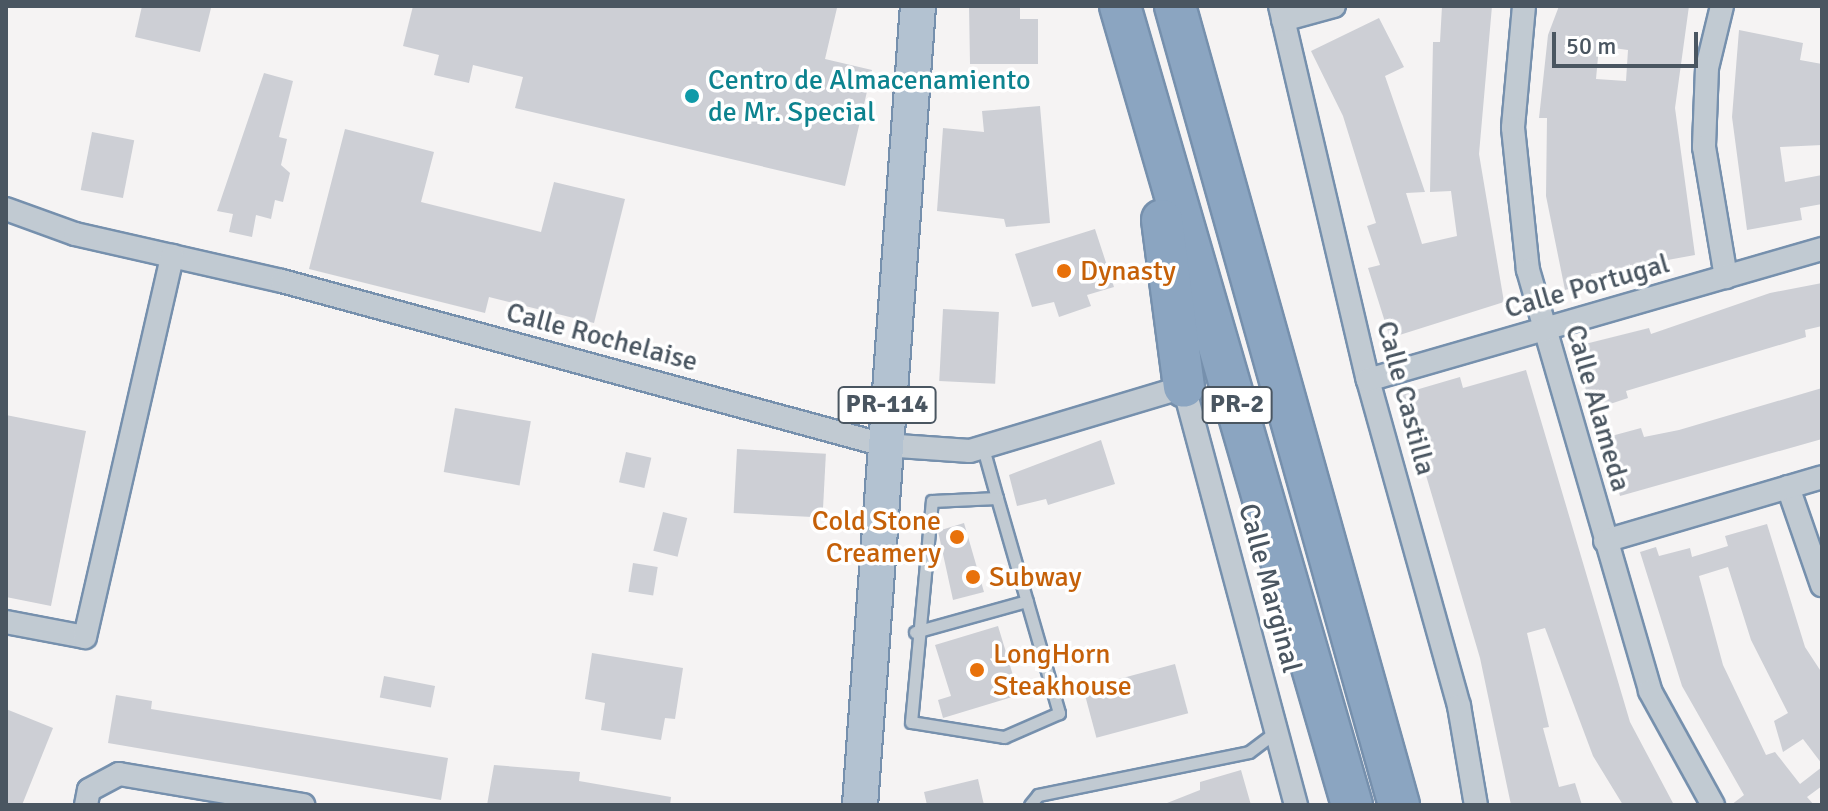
<!DOCTYPE html>
<html>
<head>
<meta charset="utf-8">
<style>
	body { margin:0 }
	#map { position:relative; width:1828px; height:811px; overflow:hidden; background:#f5f3f3; font-family:Signika,sans-serif }
	div>[style] { position:absolute }
	.building>* { inset:0; background:#cdcfd5; transform-origin:0 0 }
	.roads { filter:drop-shadow(2px 0 #7690ad) drop-shadow(-2px 0 #7690ad) drop-shadow(0 2px #7690ad) drop-shadow(0 -2px #7690ad) }
	.lane>* { height:11px; margin:-5.5px; padding:0 5.5px; transform-origin:5.5px; border-radius:5.5px; background:#c1cad2 }
	.street>* { height:22px; margin:-11px; padding:0 11px; transform-origin:11px; border-radius:11px; background:#c1cad2 }
	.primary>* { height:34px; margin:-17px; padding:0 17px; transform-origin:17px; border-radius:17px; background:#b3c2d1 }
	.highway>* { height:40px; margin:-20px; padding:0 20px; transform-origin:20px; border-radius:20px; background:#8ba5c1 }
	.dots>* { width:22px; height:22px; translate:-50% -50%; box-sizing:border-box; border:4px solid #fff; border-radius:50% }
	span { translate:-50% -50%; white-space:nowrap; text-align:center; line-height:1.15; -webkit-text-stroke:7px #fff; paint-order:stroke }
	.shield-label span { padding:2px 6px; background:#fff; border:2px solid; border-radius:6px; -webkit-text-stroke-width:0 }
	.shield-label { font-size:26px; color:#4a5661; font-weight:700 }
	.culture-label { font-size:28px; color:#0d838f }
	.left { translate:0 -50%; text-align:left }
	.food-label { font-size:28px; color:#c56008 }
	.right { translate:-100% -50%; text-align:right }
	.street-label { font-size:28px; color:#4a5661 }
	.frame { position:absolute; inset:0; border:8px solid #4a5661; pointer-events:none }
	.scale { position:absolute; left:1552px; top:32px; width:146px; height:36px; box-sizing:border-box; border:4px solid #4a5661; border-top:0; padding-left:10px; font-size:24px; line-height:28px; white-space:nowrap; color:#4a5661; -webkit-text-stroke:6px #fff; paint-order:stroke }
</style>
</head>
<body>
<div id="map">
	<div class="building">
		<div style="clip-path:polygon(142px 6px,211px 8px,200px 52px,135px 37px)"></div>
		<div style="clip-path:polygon(413px 6px,837px 8px,825px 59px,872px 70px,845px 186px,515px 108px,523px 77px,473px 65px,469px 83px,434px 75px,439px 55px,403px 46px)"></div>
		<div style="clip-path:polygon(969px 6px,1020px 6px,1020px 19px,1038px 19px,1038px 64px,970px 64px)"></div>
		<div style="clip-path:polygon(1442px 6px,1492px 6px,1479px 154px,1504px 302px,1390px 338px,1368px 268px,1380px 265px,1367px 226px,1376px 223px,1343px 116px,1311px 51px,1379px 18px,1404px 67px,1385px 76px,1425px 192px,1406px 193px,1422px 244px,1457px 236px,1451px 191px,1430px 192px,1433px 42px,1440px 42px)"></div>
		<div style="clip-path:polygon(evenodd,1559px 6px,1689px 6px,1675px 108px,1695px 255px,1591px 274px,1593px 283px,1565px 290px,1546px 196px,1547px 118px,1539px 118px,1548px 35px,1559px 6px,1599px 46px,1628px 50px,1626px 81px,1596px 79px,1599px 46px)"></div>
		<div style="clip-path:polygon(1739px 30px,1803px 43px,1800px 60px,1822px 64px,1822px 145px,1780px 147px,1785px 182px,1822px 175px,1822px 204px,1800px 208px,1802px 220px,1747px 230px,1732px 117px)"></div>
		<div style="clip-path:polygon(264px 73px,293px 81px,279px 137px,287px 139px,281px 165px,290px 173px,283px 202px,275px 200px,271px 219px,256px 215px,252px 237px,229px 232px,233px 214px,217px 211px)"></div>
		<div style="clip-path:polygon(1040px 106px,1050px 223px,1006px 227px,1004px 219px,937px 211px,943px 128px,984px 132px,982px 111px)"></div>
		<div style="clip-path:polygon(345px 129px,434px 152px,421px 202px,541px 232px,554px 182px,625px 199px,594px 323px,489px 297px,485px 313px,309px 269px)"></div>
		<div style="left:92px;top:132px;width:43px;height:59px;rotate:11deg"></div>
		<div style="clip-path:polygon(1095px 229px,1114px 287px,1087px 295px,1091px 306px,1059px 317px,1054px 302px,1032px 307px,1015px 254px)"></div>
		<div style="clip-path:polygon(1822px 283px,1822px 326px,1805px 330px,1806px 337px,1626px 391px,1628px 398px,1592px 410px,1573px 347px,1649px 328px,1651px 334px,1770px 293px)"></div>
		<div style="left:943px;top:309px;width:56px;height:72px;rotate:3deg"></div>
		<div style="clip-path:polygon(1526px 370px,1630px 722px,1674px 805px,1623px 805px,1593px 756px,1545px 628px,1527px 633px,1549px 727px,1543px 728px,1559px 787px,1575px 783px,1582px 805px,1511px 805px,1480px 658px,1402px 394px,1460px 377px,1463px 388px)"></div>
		<div style="clip-path:polygon(1822px 388px,1822px 439px,1620px 496px,1604px 438px,1641px 428px,1644px 437px,1679px 430px)"></div>
		<div style="left:455px;top:408px;width:77px;height:65px;rotate:10deg"></div>
		<div style="clip-path:polygon(6px 415px,86px 431px,51px 606px,6px 597px)"></div>
		<div style="clip-path:polygon(1101px 440px,1115px 484px,1048px 505px,1046px 499px,1017px 506px,1009px 475px)"></div>
		<div style="left:737px;top:449px;width:89px;height:64px;rotate:3deg"></div>
		<div style="left:626px;top:452px;width:26px;height:31px;rotate:13deg"></div>
		<div style="left:663px;top:512px;width:25px;height:40px;rotate:14deg"></div>
		<div style="clip-path:polygon(964px 523px,984px 592px,953px 600px,938px 531px)"></div>
		<div style="clip-path:polygon(1767px 524px,1805px 647px,1822px 673px,1822px 764px,1803px 739px,1783px 752px,1774px 721px,1788px 713px,1751px 640px,1728px 567px,1699px 576px,1723px 665px,1766px 755px,1775px 752px,1800px 784px,1822px 767px,1822px 786px,1807px 797px,1814px 805px,1731px 805px,1744px 795px,1682px 686px,1640px 552px,1656px 547px,1659px 556px,1690px 548px,1692px 557px,1728px 546px,1725px 536px)"></div>
		<div style="left:633px;top:563px;width:25px;height:29px;rotate:9deg"></div>
		<div style="clip-path:polygon(998px 626px,1019px 695px,943px 718px,938px 700px,951px 696px,935px 645px)"></div>
		<div style="clip-path:polygon(592px 653px,683px 668px,675px 719px,665px 718px,661px 740px,601px 730px,605px 703px,585px 699px)"></div>
		<div style="left:1175px;top:664px;width:51px;height:95px;rotate:75deg"></div>
		<div style="left:384px;top:676px;width:52px;height:22px;rotate:11deg"></div>
		<div style="clip-path:polygon(116px 695px,152px 701px,151px 709px,448px 758px,441px 800px,108px 743px)"></div>
		<div style="clip-path:polygon(6px 709px,53px 728px,22px 805px,6px 805px)"></div>
		<div style="clip-path:polygon(494px 765px,580px 772px,579px 781px,671px 797px,670px 805px,487px 805px)"></div>
		<div style="clip-path:polygon(1241px 770px,1251px 805px,1162px 805px,1200px 790px,1200px 782px)"></div>
		<div style="clip-path:polygon(978px 779px,984px 805px,927px 805px,924px 792px)"></div>
	</div>
	<div class="roads">
		<div class="lane">
			<div style="left:983px;top:448px;width:52px;rotate:74.4deg"></div>
			<div style="left:997px;top:498px;width:224px;rotate:73.9deg"></div>
			<div style="left:1059px;top:713px;width:60px;rotate:156.4deg"></div>
			<div style="left:1004px;top:737px;width:94px;rotate:-170.8deg"></div>
			<div style="left:911px;top:722px;width:222px;rotate:-84.6deg"></div>
			<div style="left:932px;top:501px;width:65px;rotate:-2.6deg"></div>
			<div style="left:915px;top:632px;width:116px;rotate:-15.5deg"></div>
			<div style="left:1030px;top:805px;width:13px;rotate:-51deg"></div>
			<div style="left:1038px;top:795px;width:215px;rotate:-11.5deg"></div>
			<div style="left:1249px;top:752px;width:35px;rotate:-37deg"></div>
		</div>
		<div class="street">
			<div style="left:1280px;top:6px;width:384px;rotate:76.8deg"></div>
			<div style="left:1368px;top:380px;width:338px;rotate:74.4deg"></div>
			<div style="left:1459px;top:706px;width:100px;rotate:80.3deg"></div>
			<div style="left:1524px;top:6px;width:122px;rotate:95.2deg"></div>
			<div style="left:1513px;top:128px;width:143px;rotate:84deg"></div>
			<div style="left:1528px;top:270px;width:438px;rotate:73.8deg"></div>
			<div style="left:1650px;top:691px;width:130px;rotate:61.1deg"></div>
			<div style="left:1722px;top:6px;width:64px;rotate:103.6deg"></div>
			<div style="left:1707px;top:68px;width:79px;rotate:92.2deg"></div>
			<div style="left:1704px;top:147px;width:132px;rotate:80.4deg"></div>
			<div style="left:1283px;top:20px;width:53px;rotate:-15.4deg"></div>
			<div style="left:6px;top:209px;width:73px;rotate:19.9deg"></div>
			<div style="left:75px;top:234px;width:212px;rotate:12.8deg"></div>
			<div style="left:282px;top:281px;width:624px;rotate:15.24deg"></div>
			<div style="left:884px;top:445px;width:86px;rotate:4deg"></div>
			<div style="left:970px;top:451px;width:223px;rotate:-16.7deg"></div>
			<div style="left:1184px;top:387px;width:433px;rotate:75deg"></div>
			<div style="left:1368px;top:380px;width:473px;rotate:-16.1deg"></div>
			<div style="left:1788px;top:487px;width:104px;rotate:70.9deg"></div>
			<div style="left:1605px;top:541px;width:226px;rotate:-16.4deg"></div>
			<div style="left:6px;top:622px;width:80px;rotate:10.8deg"></div>
			<div style="left:85px;top:637px;width:391px;rotate:-77.1deg"></div>
			<div style="left:86px;top:805px;width:15px;rotate:-79deg"></div>
			<div style="left:89px;top:790px;width:34px;rotate:-28deg"></div>
			<div style="left:119px;top:774px;width:187px;rotate:9.6deg"></div>
		</div>
		<div class="primary">
			<div style="left:860px;top:805px;width:801px;rotate:-85.85deg"></div>
		</div>
		<div class="highway">
			<div style="left:1120px;top:6px;width:832px;rotate:73.81deg"></div>
			<div style="left:1175px;top:6px;width:830px;rotate:74.34deg"></div>
			<div style="left:1162px;top:220px;width:168px;rotate:82.5deg"></div>
		</div>
	</div>
	<div class="dots">
		<div style="left:692px;top:96px;background:#0f9aa8"></div>
		<div style="left:1064px;top:271px;background:#e8710a"></div>
		<div style="left:957px;top:537px;background:#e8710a"></div>
		<div style="left:973px;top:577px;background:#e8710a"></div>
		<div style="left:977px;top:670px;background:#e8710a"></div>
	</div>
	<div class="shield-label">
		<span style="left:887px;top:405px">PR-114</span>
		<span style="left:1237px;top:405px">PR-2</span>
	</div>
	<div class="culture-label">
		<span class="left" style="left:708px;top:96px">Centro de Almacenamiento<br>de Mr. Special</span>
	</div>
	<div class="food-label">
		<span class="left" style="left:1080px;top:271px">Dynasty</span>
		<span class="right" style="left:941px;top:537px">Cold Stone<br>Creamery</span>
		<span class="left" style="left:989px;top:577px">Subway</span>
		<span class="left" style="left:993px;top:670px">LongHorn<br>Steakhouse</span>
	</div>
	<div class="street-label">
		<span style="left:1587px;top:286px;rotate:-16deg">Calle Portugal</span>
		<span style="left:602px;top:337px;rotate:15deg">Calle Rochelaise</span>
		<span style="left:1406px;top:398px;rotate:75deg">Calle Castilla</span>
		<span style="left:1598px;top:408px;rotate:74deg">Calle Alameda</span>
		<span style="left:1270px;top:588px;rotate:75deg">Calle Marginal</span>
	</div>
	<div class="frame"></div>
	<div class="scale">50 m</div>
</div>
</body>
</html>
